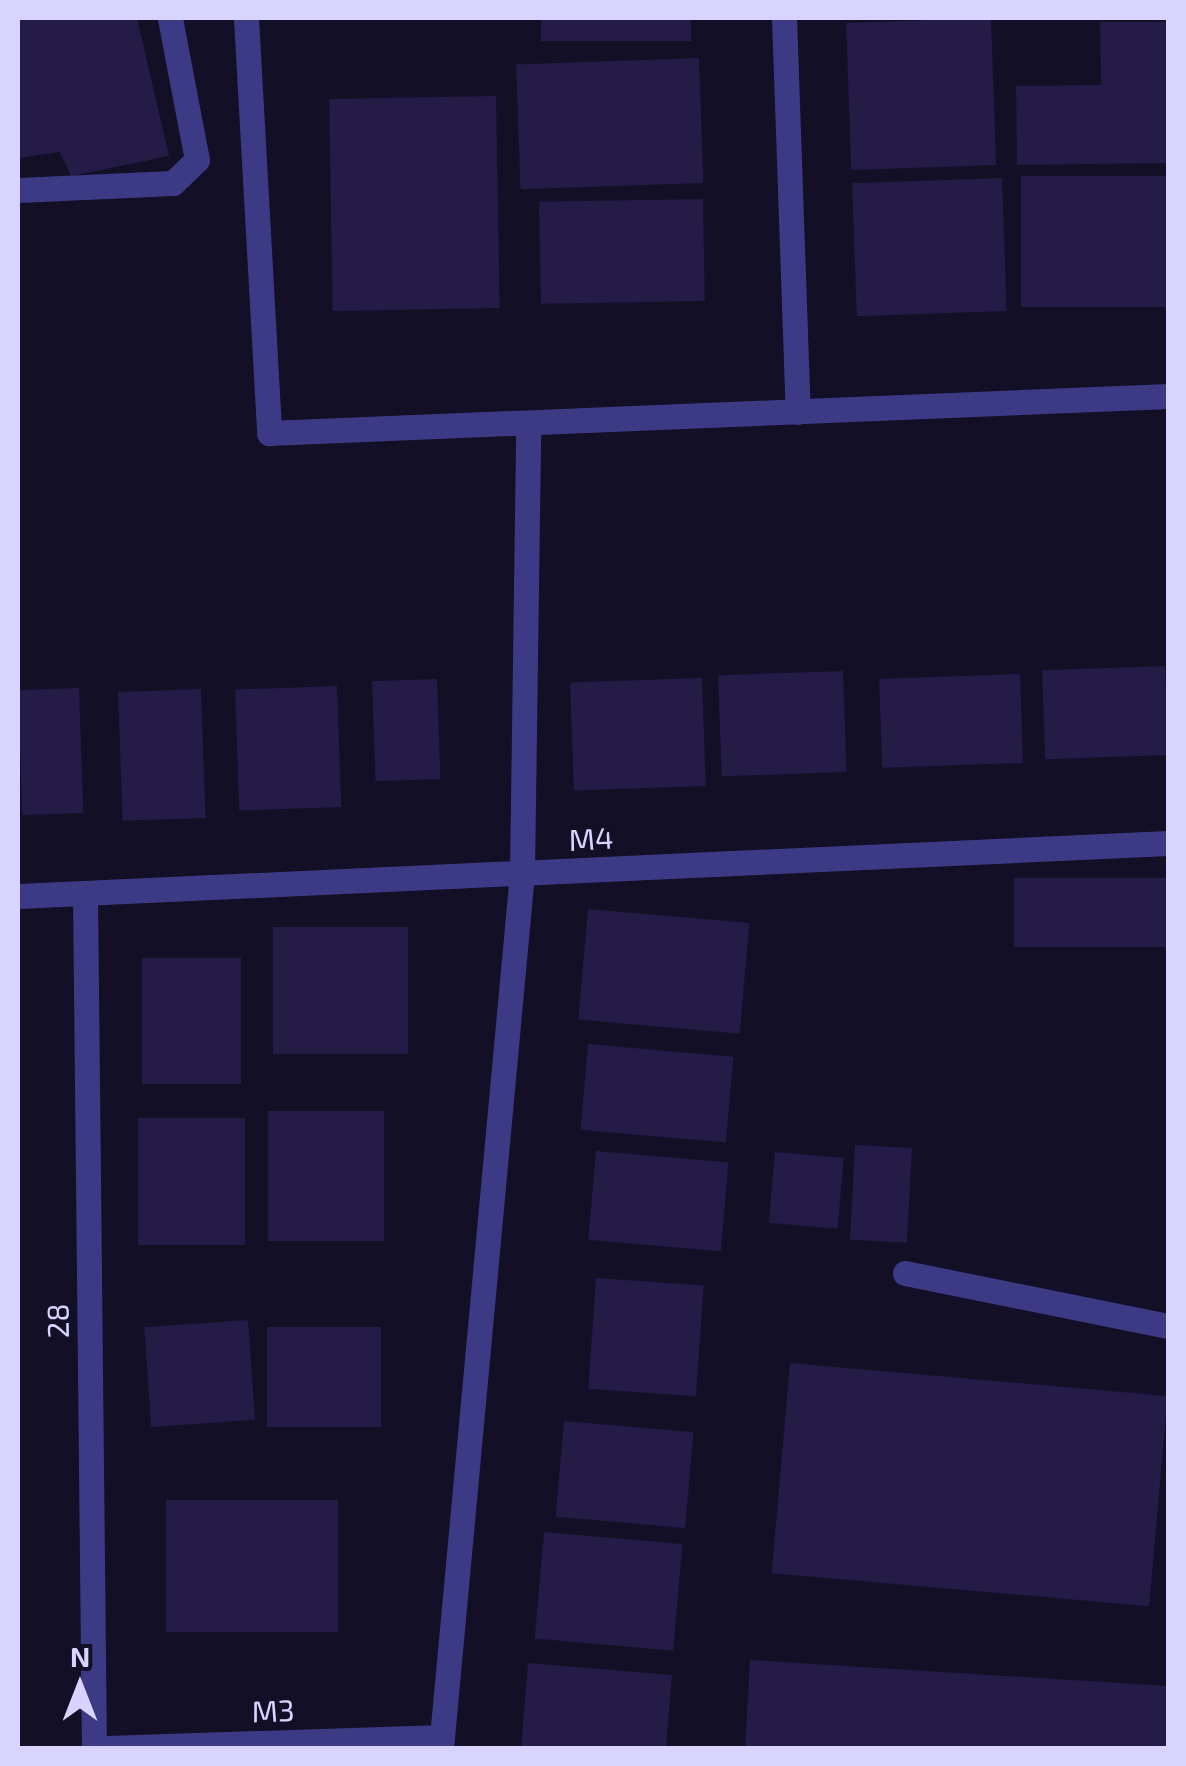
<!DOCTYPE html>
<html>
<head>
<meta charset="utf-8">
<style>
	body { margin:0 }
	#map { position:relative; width:1186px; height:1766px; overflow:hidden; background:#130f26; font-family:"Exo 2",sans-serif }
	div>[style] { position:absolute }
	.building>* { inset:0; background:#241b47; transform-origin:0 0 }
	.lane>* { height:25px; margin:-12.5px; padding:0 12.5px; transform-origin:12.5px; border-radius:12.5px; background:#3d3a85 }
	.street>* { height:25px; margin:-12.5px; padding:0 12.5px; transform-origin:12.5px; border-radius:12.5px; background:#3d3a85 }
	span { translate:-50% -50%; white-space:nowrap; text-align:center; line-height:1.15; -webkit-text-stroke:8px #130f26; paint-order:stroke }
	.street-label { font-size:30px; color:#d9d4ff }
	.frame { position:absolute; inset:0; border:20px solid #d9d4ff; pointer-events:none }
	.north { position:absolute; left:30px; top:1636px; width:100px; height:100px; -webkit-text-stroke:8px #130f26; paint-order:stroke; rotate:0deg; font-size:28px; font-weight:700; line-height:40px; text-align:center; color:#d9d4ff }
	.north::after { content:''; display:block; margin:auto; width:35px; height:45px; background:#d9d4ff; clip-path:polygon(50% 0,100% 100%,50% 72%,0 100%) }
</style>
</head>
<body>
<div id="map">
	<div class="building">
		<div style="clip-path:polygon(18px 18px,137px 18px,169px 156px,71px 176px,60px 152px,18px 158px)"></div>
		<div style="left:541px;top:18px;width:150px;height:23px"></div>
		<div style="left:991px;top:18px;width:147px;height:145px;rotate:88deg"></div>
		<div style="clip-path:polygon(1100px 22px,1168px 22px,1168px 163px,1017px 165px,1016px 86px,1101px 85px)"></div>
		<div style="left:699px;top:58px;width:125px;height:183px;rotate:88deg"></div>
		<div style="left:496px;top:96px;width:212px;height:167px;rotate:89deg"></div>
		<div style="left:1168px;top:176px;width:131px;height:147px;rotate:90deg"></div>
		<div style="left:1002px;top:178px;width:133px;height:150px;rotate:88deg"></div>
		<div style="left:703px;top:199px;width:102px;height:164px;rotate:89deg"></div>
		<div style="left:1165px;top:666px;width:89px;height:123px;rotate:88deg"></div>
		<div style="left:843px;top:671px;width:101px;height:125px;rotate:88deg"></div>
		<div style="left:1020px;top:674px;width:89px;height:141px;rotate:88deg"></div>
		<div style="left:702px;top:678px;width:108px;height:132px;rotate:88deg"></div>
		<div style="left:437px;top:679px;width:100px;height:65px;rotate:88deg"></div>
		<div style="left:337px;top:686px;width:121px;height:102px;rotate:88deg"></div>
		<div style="left:79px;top:688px;width:125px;height:61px;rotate:88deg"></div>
		<div style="left:201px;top:689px;width:129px;height:83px;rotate:88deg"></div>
		<div style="left:1168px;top:878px;width:69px;height:154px;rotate:90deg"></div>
		<div style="left:588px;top:909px;width:162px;height:111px;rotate:5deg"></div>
		<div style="left:273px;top:927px;width:135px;height:127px"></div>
		<div style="left:142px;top:958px;width:99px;height:126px"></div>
		<div style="left:588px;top:1044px;width:146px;height:86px;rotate:5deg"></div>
		<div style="left:268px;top:1111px;width:116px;height:130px"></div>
		<div style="left:138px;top:1118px;width:107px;height:127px"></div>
		<div style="left:855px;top:1145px;width:57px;height:95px;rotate:3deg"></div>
		<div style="left:596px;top:1151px;width:133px;height:89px;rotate:5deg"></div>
		<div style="left:775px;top:1152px;width:69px;height:71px;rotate:5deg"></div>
		<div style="left:596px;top:1278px;width:108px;height:111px;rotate:4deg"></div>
		<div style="left:248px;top:1320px;width:100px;height:104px;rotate:86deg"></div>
		<div style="left:267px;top:1327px;width:114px;height:100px"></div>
		<div style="left:790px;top:1363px;width:379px;height:211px;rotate:5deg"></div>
		<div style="left:564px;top:1421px;width:130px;height:96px;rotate:5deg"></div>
		<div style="left:166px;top:1500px;width:172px;height:132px"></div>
		<div style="left:544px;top:1532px;width:139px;height:107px;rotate:5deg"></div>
		<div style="clip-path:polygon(750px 1660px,1168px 1686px,1168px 1748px,745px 1748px)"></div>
		<div style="clip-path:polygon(528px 1663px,672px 1675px,666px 1748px,521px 1748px)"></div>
	</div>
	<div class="lane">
		<div style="left:18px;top:190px;width:155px;rotate:-2.6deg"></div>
		<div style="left:173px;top:183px;width:33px;rotate:-44deg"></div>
		<div style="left:197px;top:160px;width:145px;rotate:-100.8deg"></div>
		<div style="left:905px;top:1273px;width:268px;rotate:11.4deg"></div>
	</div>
	<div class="street">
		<div style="left:246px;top:18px;width:416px;rotate:86.8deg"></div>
		<div style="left:269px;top:433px;width:900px;rotate:-2.36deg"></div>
		<div style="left:784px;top:18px;width:394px;rotate:88deg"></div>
		<div style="left:85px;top:893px;width:855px;rotate:89.4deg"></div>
		<div style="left:18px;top:896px;width:1151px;rotate:-2.64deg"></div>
		<div style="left:107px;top:1748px;width:335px;rotate:-1.9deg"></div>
		<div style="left:441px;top:1748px;width:878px;rotate:-84.71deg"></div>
		<div style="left:522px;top:874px;width:451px;rotate:-89.2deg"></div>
	</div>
	<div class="street-label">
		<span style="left:591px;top:838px;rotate:-3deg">M4</span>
		<span style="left:57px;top:1321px;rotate:-91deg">28</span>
		<span style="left:273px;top:1710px;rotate:-2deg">M3</span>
	</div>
	<div class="frame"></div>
	<div class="north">N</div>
</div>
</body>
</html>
